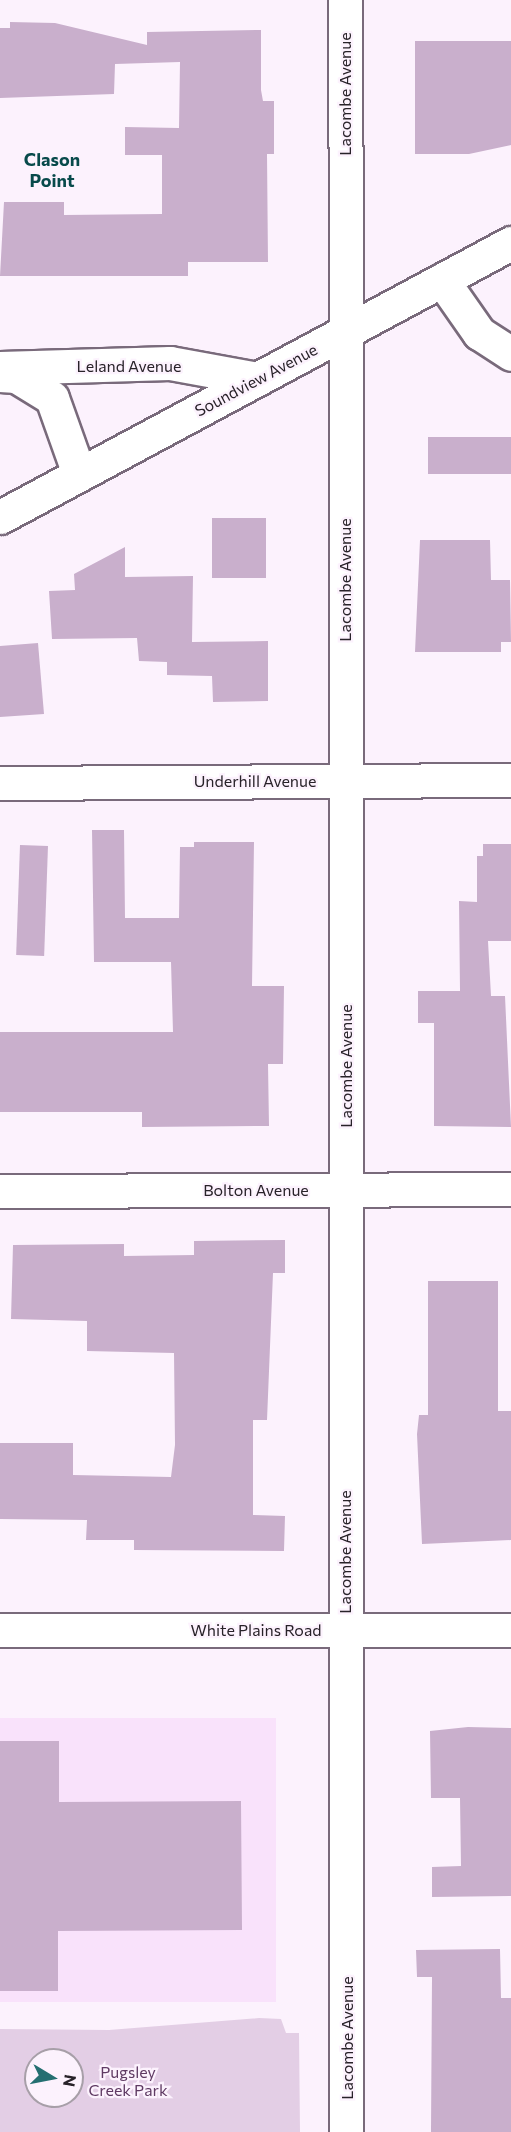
<!DOCTYPE html>
<html>
<head>
<meta charset="utf-8">
<style>
	body { margin:0 }
	#map { position:relative; width:511px; height:2132px; overflow:hidden; background:#fcf2fd; font-family:Commissioner,sans-serif }
	div>[style] { position:absolute }
	.built>* { inset:0; background:#f9e2fb; transform-origin:0 0 }
	.green>* { inset:0; background:#e3cee5 }
	.building>* { inset:0; background:#c9afcc; transform-origin:0 0 }
	.roads { filter:drop-shadow(2px 0 #796a7b) drop-shadow(-2px 0 #796a7b) drop-shadow(0 2px #796a7b) drop-shadow(0 -2px #796a7b) }
	.street>* { height:33px; margin:-16.5px; padding:0 16.5px; transform-origin:16.5px; border-radius:16.5px; background:#fff }
	.secondary>* { height:33px; margin:-16.5px; padding:0 16.5px; transform-origin:16.5px; border-radius:16.5px; background:#fff }
	span { translate:-50% -50%; white-space:nowrap; text-align:center; line-height:1.15; -webkit-text-stroke:4.5px #fcf2fd; paint-order:stroke }
	.street-label { font-size:16px; color:#282229 }
	.park-label { font-size:16px; color:#5f3a63 }
	.neighbourhood-label { font-size:18px; color:#084a4b; font-weight:700 }
	.north { position:absolute; left:24px; top:2048px; width:60px; height:60px; box-sizing:border-box; background:#fcf2fd; border:2px solid #a79fa8; border-radius:50%; rotate:100deg; font-size:16px; font-weight:700; line-height:24px; text-align:center; color:#282229 }
	.north::after { content:''; display:block; margin:auto; width:21px; height:27px; background:#246f71; clip-path:polygon(50% 0,100% 100%,50% 72%,0 100%) }
</style>
</head>
<body>
<div id="map">
	<div class="built">
		<div style="left:0;top:1718px;width:276px;height:284px"></div>
	</div>
	<div class="green">
		<div style="clip-path:polygon(evenodd,259px 2018px,281px 2019px,286px 2033px,299px 2033px,300px 2132px,0 2132px,0 2029px,109px 2030px,259px 2018px,36px 2060px,72px 2060px,72px 2096px,36px 2096px,36px 2060px)"></div>
	</div>
	<div class="building">
		<div style="clip-path:polygon(10px 22px,55px 23px,147px 45px,147px 32px,261px 30px,261px 90px,263px 101px,274px 101px,274px 154px,267px 154px,268px 262px,188px 262px,188px 276px,0 276px,4px 202px,64px 202px,64px 215px,162px 214px,162px 155px,125px 155px,125px 127px,179px 128px,180px 62px,115px 64px,114px 94px,0 98px,0 28px,10px 28px)"></div>
		<div style="clip-path:polygon(415px 41px,511px 41px,511px 145px,469px 154px,415px 154px)"></div>
		<div style="left:428px;top:437px;width:83px;height:37px"></div>
		<div style="left:212px;top:518px;width:54px;height:60px"></div>
		<div style="clip-path:polygon(420px 540px,490px 540px,491px 580px,510px 580px,511px 642px,501px 642px,501px 652px,415px 652px)"></div>
		<div style="clip-path:polygon(125px 547px,125px 577px,193px 576px,192px 642px,268px 641px,268px 701px,213px 702px,212px 676px,167px 675px,167px 662px,139px 661px,137px 638px,52px 639px,49px 591px,75px 590px,74px 574px)"></div>
		<div style="clip-path:polygon(38px 643px,44px 714px,0 717px,0 646px)"></div>
		<div style="clip-path:polygon(92px 830px,124px 830px,125px 918px,179px 918px,180px 847px,194px 847px,194px 842px,254px 842px,252px 986px,284px 986px,283px 1064px,268px 1064px,269px 1126px,142px 1127px,142px 1112px,0 1112px,0 1032px,173px 1032px,171px 962px,94px 962px)"></div>
		<div style="clip-path:polygon(483px 844px,511px 844px,511px 941px,488px 941px,491px 996px,505px 996px,511px 1127px,434px 1126px,434px 1023px,418px 1023px,418px 991px,460px 991px,459px 901px,477px 902px,477px 856px,483px 856px)"></div>
		<div style="left:20px;top:845px;width:28px;height:110px;rotate:2deg"></div>
		<div style="clip-path:polygon(285px 1240px,285px 1273px,273px 1273px,267px 1420px,253px 1420px,253px 1515px,285px 1516px,284px 1551px,134px 1550px,134px 1540px,86px 1540px,87px 1520px,0 1519px,0 1443px,73px 1443px,73px 1475px,171px 1477px,175px 1445px,174px 1353px,87px 1351px,87px 1321px,11px 1319px,13px 1245px,124px 1244px,124px 1256px,194px 1255px,194px 1241px)"></div>
		<div style="clip-path:polygon(428px 1281px,498px 1281px,498px 1411px,511px 1411px,511px 1540px,422px 1544px,417px 1434px,419px 1415px,428px 1415px)"></div>
		<div style="clip-path:polygon(468px 1727px,511px 1728px,511px 1896px,432px 1897px,432px 1867px,461px 1866px,460px 1798px,431px 1798px,430px 1731px)"></div>
		<div style="clip-path:polygon(0 1741px,59px 1741px,59px 1802px,241px 1801px,242px 1930px,58px 1931px,58px 1991px,0 1991px)"></div>
		<div style="clip-path:polygon(500px 1949px,501px 1998px,511px 1998px,511px 2132px,431px 2132px,432px 1977px,417px 1977px,416px 1950px)"></div>
	</div>
	<div class="roads">
		<div class="street">
			<div style="left:345px;top:0;width:332px;rotate:89.8deg"></div>
			<div style="left:442px;top:280px;width:65px;rotate:55.1deg"></div>
			<div style="left:479px;top:333px;width:38px;rotate:33deg"></div>
			<div style="left:0;top:368px;width:170px;rotate:-1.7deg"></div>
			<div style="left:170px;top:363px;width:89px;rotate:10.3deg"></div>
			<div style="left:0;top:375px;width:16px;rotate:4deg"></div>
			<div style="left:16px;top:376px;width:42px;rotate:31.4deg"></div>
			<div style="left:52px;top:398px;width:81px;rotate:70.4deg"></div>
			<div style="left:0;top:783px;width:511px;rotate:-0.34deg"></div>
			<div style="left:0;top:1191px;width:511px;rotate:-0.22deg"></div>
		</div>
		<div class="secondary">
			<div style="left:346px;top:332px;width:1800px;rotate:90deg"></div>
			<div style="left:0;top:517px;width:580px;rotate:-28.2deg"></div>
			<div style="left:0;top:1630px;width:511px"></div>
		</div>
	</div>
	<div class="street-label">
		<span style="left:345px;top:94px;rotate:-90deg">Lacombe Avenue</span>
		<span style="left:129px;top:366px">Leland Avenue</span>
		<span style="left:256px;top:380px;rotate:-28deg">Soundview Avenue</span>
		<span style="left:345px;top:580px;rotate:-90deg">Lacombe Avenue</span>
		<span style="left:255px;top:781px">Underhill Avenue</span>
		<span style="left:346px;top:1066px;rotate:-90deg">Lacombe Avenue</span>
		<span style="left:256px;top:1190px">Bolton Avenue</span>
		<span style="left:345px;top:1552px;rotate:-90deg">Lacombe Avenue</span>
		<span style="left:256px;top:1630px">White Plains Road</span>
		<span style="left:347px;top:2038px;rotate:-90deg">Lacombe Avenue</span>
	</div>
	<div class="park-label">
		<span style="left:128px;top:2081px">Pugsley<br>Creek Park</span>
	</div>
	<div class="neighbourhood-label">
		<span style="left:52px;top:170px">Clason<br>Point</span>
	</div>
	<div class="north">N</div>
</div>
</body>
</html>
